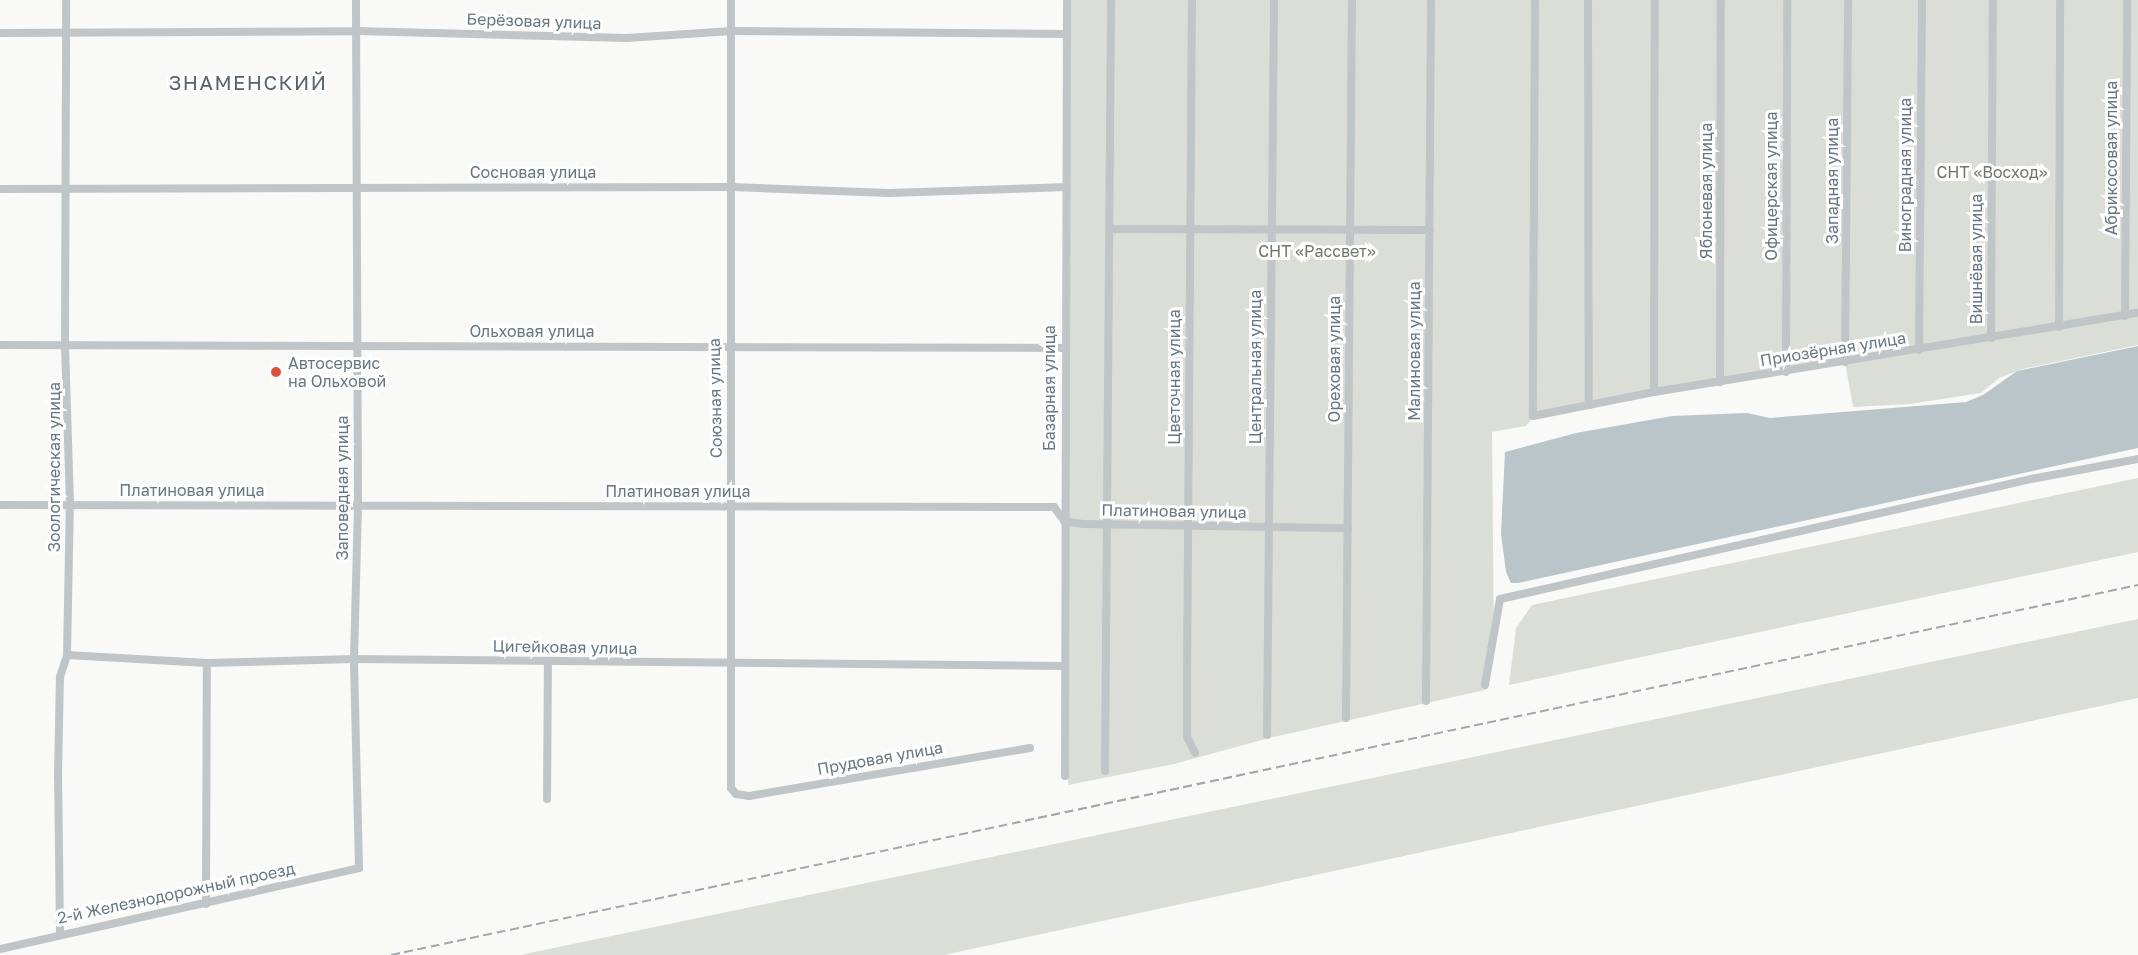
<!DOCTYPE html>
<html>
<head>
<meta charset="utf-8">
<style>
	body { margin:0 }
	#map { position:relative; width:2138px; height:955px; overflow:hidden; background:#f9f9f7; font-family:"Golos Text",sans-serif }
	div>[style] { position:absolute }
	.green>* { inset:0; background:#daded7 }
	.water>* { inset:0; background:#b9c5c9 }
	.street>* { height:8px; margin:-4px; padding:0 4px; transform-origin:4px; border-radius:4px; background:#c0c5c8 }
	.rail>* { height:2px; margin-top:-1px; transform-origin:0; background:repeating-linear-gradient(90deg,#a0a8ad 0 9px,transparent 0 13.5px) }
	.dots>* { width:16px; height:16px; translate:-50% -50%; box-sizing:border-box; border:3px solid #fff; border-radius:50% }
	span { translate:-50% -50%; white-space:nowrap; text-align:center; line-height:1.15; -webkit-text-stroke:6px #fff; paint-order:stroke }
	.street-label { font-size:16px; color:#667780 }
	.park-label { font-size:16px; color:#697965 }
	.poi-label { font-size:16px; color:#667780 }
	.left { translate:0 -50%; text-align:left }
	.quarter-label { font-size:20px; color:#58646c; letter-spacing:1.5px }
</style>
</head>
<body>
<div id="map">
	<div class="green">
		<div style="clip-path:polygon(1067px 0,2138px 0,2138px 345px,2022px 369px,1999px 378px,1981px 393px,1910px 404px,1853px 407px,1845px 362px,1534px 416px,1526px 426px,1492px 432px,1494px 652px,1485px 690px,1269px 738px,1174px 764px,1068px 785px)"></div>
		<div style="clip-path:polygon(2138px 478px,2138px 552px,1509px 685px,1516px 628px,1532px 605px)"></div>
		<div style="clip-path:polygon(2138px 619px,2138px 698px,944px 955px,520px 955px)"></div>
	</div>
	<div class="water">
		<div style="clip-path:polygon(2138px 346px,2138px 448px,1518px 583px,1511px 583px,1506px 572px,1501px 534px,1505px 452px,1576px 433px,1672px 416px,1747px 413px,1770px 418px,1966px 402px,1983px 395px,2017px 371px)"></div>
	</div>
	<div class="street">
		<div style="left:731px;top:0;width:788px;rotate:90deg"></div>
		<div style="left:731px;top:788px;width:8px;rotate:50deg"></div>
		<div style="left:736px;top:794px;width:13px;rotate:9deg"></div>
		<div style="left:749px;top:796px;width:285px;rotate:-9.7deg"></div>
		<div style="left:1192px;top:0;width:679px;rotate:90.42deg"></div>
		<div style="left:1187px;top:679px;width:58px;rotate:90deg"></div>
		<div style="left:1187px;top:737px;width:18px;rotate:63deg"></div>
		<div style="left:1535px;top:0;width:416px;rotate:90.3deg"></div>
		<div style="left:1533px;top:416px;width:123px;rotate:-11.2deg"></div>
		<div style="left:1654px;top:392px;width:490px;rotate:-9.3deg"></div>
		<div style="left:1588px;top:0;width:405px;rotate:89.9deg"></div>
		<div style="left:0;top:33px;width:357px;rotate:-0.3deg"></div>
		<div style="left:357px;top:31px;width:270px;rotate:1.5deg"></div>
		<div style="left:627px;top:38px;width:105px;rotate:-3.8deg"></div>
		<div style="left:732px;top:31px;width:334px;rotate:0.5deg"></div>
		<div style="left:0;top:189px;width:732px;rotate:-0.16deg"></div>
		<div style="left:732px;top:187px;width:157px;rotate:2.2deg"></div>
		<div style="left:889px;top:193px;width:178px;rotate:-1.9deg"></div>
		<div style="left:1110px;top:229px;width:320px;rotate:0.2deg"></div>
		<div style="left:2125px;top:316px;width:316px;rotate:-89.6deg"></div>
		<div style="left:2059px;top:327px;width:327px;rotate:-89.8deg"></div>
		<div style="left:1991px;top:338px;width:338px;rotate:-89.7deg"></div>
		<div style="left:0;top:345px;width:1064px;rotate:0.16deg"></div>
		<div style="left:1919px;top:350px;width:350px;rotate:-89.5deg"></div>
		<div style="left:1845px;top:362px;width:362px;rotate:-89.5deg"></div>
		<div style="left:1786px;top:372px;width:372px;rotate:-89.8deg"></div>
		<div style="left:1720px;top:382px;width:382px;rotate:-89.9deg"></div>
		<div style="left:1654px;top:392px;width:392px;rotate:-89.9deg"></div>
		<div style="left:0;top:505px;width:1054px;rotate:0.11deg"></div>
		<div style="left:1054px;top:507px;width:17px;rotate:54deg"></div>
		<div style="left:1064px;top:521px;width:20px;rotate:9deg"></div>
		<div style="left:1084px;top:524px;width:264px;rotate:0.9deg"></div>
		<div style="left:67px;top:655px;width:140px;rotate:3.3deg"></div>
		<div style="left:207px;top:663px;width:147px;rotate:-1.6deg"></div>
		<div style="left:354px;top:659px;width:710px;rotate:0.56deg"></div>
		<div style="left:1485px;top:685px;width:87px;rotate:-80.1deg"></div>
		<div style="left:1500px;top:599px;width:544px;rotate:-12.73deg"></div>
		<div style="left:2031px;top:479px;width:109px;rotate:-10.6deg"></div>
		<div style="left:1426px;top:701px;width:701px;rotate:-89.59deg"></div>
		<div style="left:1346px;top:718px;width:718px;rotate:-89.52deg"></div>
		<div style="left:1267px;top:735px;width:735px;rotate:-89.45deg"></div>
		<div style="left:1105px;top:771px;width:771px;rotate:-89.55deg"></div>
		<div style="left:1065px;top:776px;width:776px;rotate:-89.85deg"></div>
		<div style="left:547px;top:799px;width:137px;rotate:-89.6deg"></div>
		<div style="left:206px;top:904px;width:241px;rotate:-89.8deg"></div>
		<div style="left:60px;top:933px;width:156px;rotate:-90.7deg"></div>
		<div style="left:58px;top:777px;width:100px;rotate:-88.9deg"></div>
		<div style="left:60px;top:677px;width:23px;rotate:-72deg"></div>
		<div style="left:67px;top:655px;width:151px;rotate:-88.9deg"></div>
		<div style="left:70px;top:504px;width:160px;rotate:-91.8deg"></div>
		<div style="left:65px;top:344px;width:344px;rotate:-89.8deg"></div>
		<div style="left:0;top:949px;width:368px;rotate:-12.7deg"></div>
		<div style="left:359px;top:868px;width:209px;rotate:-91.4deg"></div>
		<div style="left:354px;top:659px;width:154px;rotate:-88.5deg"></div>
		<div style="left:358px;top:505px;width:505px;rotate:-90.23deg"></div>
	</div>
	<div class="rail">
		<div style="left:391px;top:955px;width:1786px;rotate:-11.96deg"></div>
	</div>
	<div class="dots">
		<div style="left:276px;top:372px;background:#da5337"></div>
	</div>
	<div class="street-label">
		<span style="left:534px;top:21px;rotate:2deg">Берёзовая улица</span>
		<span style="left:2111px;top:158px;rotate:-90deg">Абрикосовая улица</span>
		<span style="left:533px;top:172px">Сосновая улица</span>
		<span style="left:1905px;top:175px;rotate:-90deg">Виноградная улица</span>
		<span style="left:1832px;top:181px;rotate:-90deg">Западная улица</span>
		<span style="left:1771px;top:186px;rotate:-90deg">Офицерская улица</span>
		<span style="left:1706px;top:191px;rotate:-90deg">Яблоневая улица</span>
		<span style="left:1976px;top:259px;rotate:-90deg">Вишнёвая улица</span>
		<span style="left:532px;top:331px">Ольховая улица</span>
		<span style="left:1833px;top:349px;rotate:-9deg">Приозёрная улица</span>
		<span style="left:1414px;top:351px;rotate:-90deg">Малиновая улица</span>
		<span style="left:1334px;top:359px;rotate:-90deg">Ореховая улица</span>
		<span style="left:1255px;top:367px;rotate:-90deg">Центральная улица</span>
		<span style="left:1174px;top:377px;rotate:-90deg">Цветочная улица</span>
		<span style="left:1049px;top:388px;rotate:-90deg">Базарная улица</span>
		<span style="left:715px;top:398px;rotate:-91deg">Союзная улица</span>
		<span style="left:54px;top:467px;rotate:-90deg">Зоологическая улица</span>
		<span style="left:342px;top:488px;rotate:-90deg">Заповедная улица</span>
		<span style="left:192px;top:490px">Платиновая улица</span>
		<span style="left:678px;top:491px">Платиновая улица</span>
		<span style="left:1174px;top:511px;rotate:1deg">Платиновая улица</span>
		<span style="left:565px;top:647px;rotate:1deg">Цигейковая улица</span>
		<span style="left:880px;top:758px;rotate:-10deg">Прудовая улица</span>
		<span style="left:176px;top:893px;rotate:-12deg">2-й Железнодорожный проезд</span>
	</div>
	<div class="park-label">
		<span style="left:1992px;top:172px">СНТ «Восход»</span>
		<span style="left:1317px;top:251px">СНТ «Рассвет»</span>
	</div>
	<div class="poi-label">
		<span class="left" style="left:288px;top:372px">Автосервис<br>на Ольховой</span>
	</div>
	<div class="quarter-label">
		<span style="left:248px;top:82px">ЗНАМЕНСКИЙ</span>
	</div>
</div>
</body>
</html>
